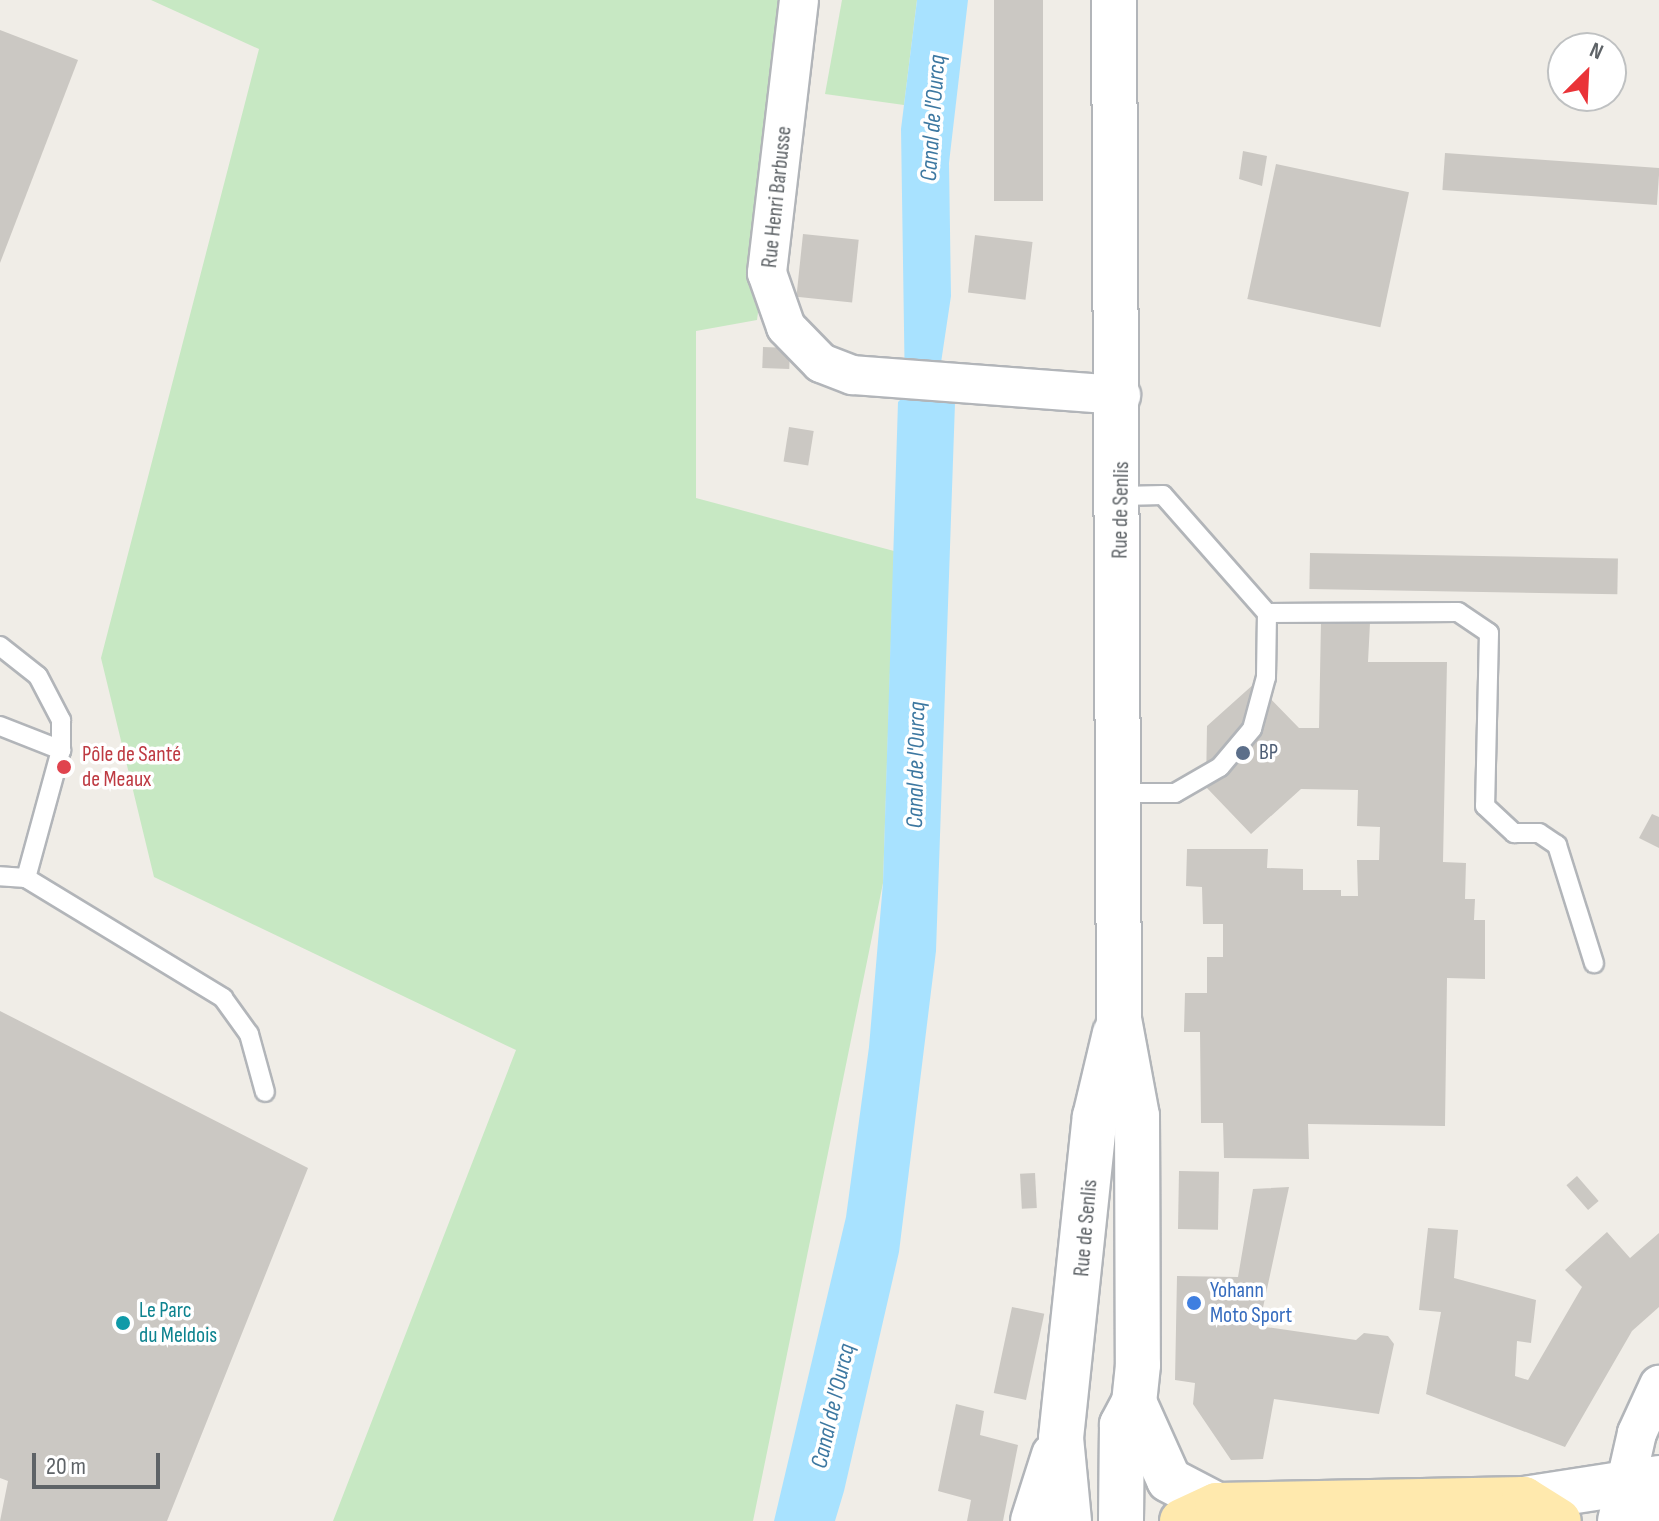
<!DOCTYPE html>
<html>
<head>
<meta charset="utf-8">
<style>
	body { margin:0 }
	#map { position:relative; width:1659px; height:1521px; overflow:hidden; background:#f0ede7; font-family:"Sofia Sans Condensed",sans-serif }
	div>[style] { position:absolute }
	.green>* { inset:0; background:#c7e8c3 }
	.water>* { inset:0; background:#a8e2ff }
	.building>* { inset:0; background:#cbc8c3; transform-origin:0 0 }
	.roads { filter:drop-shadow(2px 0 #b2b5b9) drop-shadow(-2px 0 #b2b5b9) drop-shadow(0 2px #b2b5b9) drop-shadow(0 -2px #b2b5b9) }
	.lane>* { height:18px; margin:-9px; padding:0 9px; transform-origin:9px; border-radius:9px; background:#fff }
	.street>* { height:38px; margin:-19px; padding:0 19px; transform-origin:19px; border-radius:19px; background:#fff }
	.secondary>* { height:44px; margin:-22px; padding:0 22px; transform-origin:22px; border-radius:22px; background:#fff }
	.primary>* { height:44px; margin:-22px; padding:0 22px; transform-origin:22px; border-radius:22px; background:#ffe9ad }
	.dots>* { width:22px; height:22px; translate:-50% -50%; box-sizing:border-box; border:4px solid #fff; border-radius:50% }
	span { translate:-50% -50%; white-space:nowrap; text-align:center; line-height:1.15; -webkit-text-stroke:7px #fff; paint-order:stroke }
	.street-label { font-size:22px; color:#5e6367 }
	.service-label { font-size:22px; color:#4e5e75 }
	.left { translate:0 -50%; text-align:left }
	.health-label { font-size:22px; color:#be3a42 }
	.shop-label { font-size:22px; color:#366cbe }
	.culture-label { font-size:22px; color:#0d838f }
	.water-label { font-size:24px; color:#3d78a1; font-style:italic }
	.north { position:absolute; left:1547px; top:32px; width:80px; height:80px; box-sizing:border-box; background:#fff; border:2px solid #bfc1c2; border-radius:50%; rotate:24deg; font-size:22px; font-weight:700; line-height:32px; text-align:center; color:#5e6367 }
	.north::after { content:''; display:block; margin:auto; width:28px; height:36px; background:#ea3338; clip-path:polygon(50% 0,100% 100%,50% 72%,0 100%) }
	.scale { position:absolute; left:32px; top:1453px; width:128px; height:36px; box-sizing:border-box; border:4px solid #5e6367; border-top:0; padding-left:10px; font-size:24px; line-height:28px; white-space:nowrap; color:#5e6367; -webkit-text-stroke:6px #fff; paint-order:stroke }
</style>
</head>
<body>
<div id="map">
	<div class="green">
		<div style="clip-path:polygon(151px 0,799px 0,757px 320px,696px 331px,696px 498px,894px 551px,883px 883px,753px 1521px,333px 1521px,516px 1050px,154px 877px,101px 658px,259px 49px)"></div>
		<div style="clip-path:polygon(842px 0,917px 0,904px 105px,825px 94px)"></div>
	</div>
	<div class="water">
		<div style="clip-path:polygon(917px 0,968px 0,949px 163px,951px 296px,936px 396px,955px 403px,936px 951px,899px 1252px,844px 1491px,835px 1521px,774px 1521px,846px 1217px,869px 1047px,883px 883px,898px 402px,905px 395px,901px 129px)"></div>
	</div>
	<div class="building">
		<div style="left:994px;top:0;width:49px;height:201px"></div>
		<div style="clip-path:polygon(0 30px,78px 60px,0 263px)"></div>
		<div style="clip-path:polygon(1243px 151px,1267px 156px,1262px 186px,1239px 179px)"></div>
		<div style="left:1445px;top:153px;width:215px;height:37px;rotate:4deg"></div>
		<div style="left:1276px;top:164px;width:136px;height:138px;rotate:12deg"></div>
		<div style="left:803px;top:234px;width:56px;height:63px;rotate:6deg"></div>
		<div style="left:975px;top:235px;width:58px;height:58px;rotate:7deg"></div>
		<div style="left:763px;top:347px;width:27px;height:21px;rotate:2deg"></div>
		<div style="left:789px;top:427px;width:25px;height:35px;rotate:9deg"></div>
		<div style="left:1310px;top:553px;width:308px;height:36px;rotate:1deg"></div>
		<div style="clip-path:polygon(1321px 621px,1370px 623px,1368px 662px,1447px 662px,1443px 862px,1466px 863px,1465px 899px,1475px 899px,1474px 920px,1485px 920px,1485px 979px,1447px 978px,1445px 1126px,1308px 1124px,1309px 1159px,1224px 1158px,1223px 1123px,1201px 1123px,1200px 1032px,1184px 1032px,1185px 993px,1207px 993px,1207px 957px,1223px 957px,1223px 924px,1203px 924px,1202px 887px,1186px 886px,1187px 849px,1268px 849px,1267px 868px,1303px 869px,1303px 890px,1341px 890px,1341px 896px,1358px 896px,1357px 860px,1379px 860px,1380px 827px,1357px 826px,1358px 790px,1301px 789px,1251px 834px,1206px 787px,1207px 726px,1255px 683px,1299px 728px,1319px 728px)"></div>
		<div style="clip-path:polygon(1652px 814px,1659px 817px,1659px 848px,1639px 838px)"></div>
		<div style="clip-path:polygon(0 1011px,308px 1168px,167px 1521px,0 1521px,8px 1481px,0 1478px)"></div>
		<div style="left:1179px;top:1171px;width:40px;height:58px;rotate:1deg"></div>
		<div style="left:1035px;top:1173px;width:35px;height:15px;rotate:87deg"></div>
		<div style="left:1577px;top:1176px;width:33px;height:14px;rotate:49deg"></div>
		<div style="clip-path:polygon(1289px 1187px,1259px 1326px,1356px 1340px,1364px 1333px,1388px 1336px,1394px 1344px,1379px 1414px,1274px 1399px,1263px 1459px,1231px 1460px,1193px 1404px,1195px 1383px,1175px 1380px,1177px 1276px,1238px 1277px,1253px 1189px)"></div>
		<div style="clip-path:polygon(1428px 1228px,1458px 1230px,1454px 1278px,1536px 1300px,1531px 1343px,1517px 1341px,1515px 1376px,1528px 1380px,1582px 1287px,1565px 1270px,1607px 1232px,1630px 1258px,1659px 1233px,1659px 1307px,1632px 1331px,1565px 1447px,1426px 1394px,1441px 1312px,1419px 1310px)"></div>
		<div style="left:1012px;top:1307px;width:33px;height:88px;rotate:12deg"></div>
		<div style="clip-path:polygon(956px 1404px,984px 1411px,980px 1435px,1018px 1445px,1003px 1521px,967px 1521px,971px 1500px,938px 1491px)"></div>
	</div>
	<div class="roads">
		<div class="lane">
			<div style="left:1267px;top:613px;width:191px;rotate:-0.3deg"></div>
			<div style="left:1458px;top:612px;width:37px;rotate:34deg"></div>
			<div style="left:1489px;top:633px;width:173px;rotate:91.3deg"></div>
			<div style="left:1485px;top:806px;width:40px;rotate:43deg"></div>
			<div style="left:1514px;top:833px;width:25px"></div>
			<div style="left:1539px;top:833px;width:22px;rotate:34deg"></div>
			<div style="left:1557px;top:845px;width:124px;rotate:72.6deg"></div>
			<div style="left:0;top:646px;width:48px;rotate:38.3deg"></div>
			<div style="left:38px;top:676px;width:50px;rotate:62.4deg"></div>
			<div style="left:61px;top:720px;width:30px;rotate:90deg"></div>
			<div style="left:61px;top:750px;width:133px;rotate:105.3deg"></div>
			<div style="left:26px;top:878px;width:26px;rotate:-176deg"></div>
			<div style="left:0;top:726px;width:66px;rotate:21.5deg"></div>
			<div style="left:1118px;top:793px;width:57px"></div>
			<div style="left:1175px;top:793px;width:52px;rotate:-30deg"></div>
			<div style="left:1220px;top:767px;width:50px;rotate:-49.9deg"></div>
			<div style="left:1252px;top:729px;width:54px;rotate:-74.9deg"></div>
			<div style="left:1266px;top:677px;width:64px;rotate:-89.1deg"></div>
			<div style="left:1267px;top:613px;width:157px;rotate:-131.4deg"></div>
			<div style="left:1163px;top:495px;width:41px;rotate:178.6deg"></div>
			<div style="left:26px;top:878px;width:231px;rotate:31.3deg"></div>
			<div style="left:223px;top:998px;width:44px;rotate:54.2deg"></div>
			<div style="left:249px;top:1034px;width:60px;rotate:74.6deg"></div>
		</div>
		<div class="street">
			<div style="left:799px;top:0;width:275px;rotate:96.7deg"></div>
			<div style="left:767px;top:273px;width:57px;rotate:70.6deg"></div>
			<div style="left:786px;top:327px;width:50px;rotate:45.8deg"></div>
			<div style="left:821px;top:363px;width:34px;rotate:21deg"></div>
			<div style="left:853px;top:375px;width:269px;rotate:4.3deg"></div>
			<div style="left:1617px;top:1521px;width:90px;rotate:-77.2deg"></div>
			<div style="left:1637px;top:1433px;width:53px;rotate:-65.4deg"></div>
		</div>
		<div class="secondary">
			<div style="left:1114px;top:0;width:1019px;rotate:89.72deg"></div>
			<div style="left:1119px;top:1019px;width:99px;rotate:79.5deg"></div>
			<div style="left:1137px;top:1116px;width:249px;rotate:89.8deg"></div>
			<div style="left:1138px;top:1365px;width:37px;rotate:96deg"></div>
			<div style="left:1134px;top:1402px;width:26px;rotate:118deg"></div>
			<div style="left:1122px;top:1425px;width:96px;rotate:90.6deg"></div>
			<div style="left:1134px;top:1402px;width:85px;rotate:65.8deg"></div>
			<div style="left:1169px;top:1480px;width:54px;rotate:27.5deg"></div>
			<div style="left:1524px;top:1499px;width:137px;rotate:-8.8deg"></div>
			<div style="left:1033px;top:1521px;width:69px;rotate:-72.3deg"></div>
			<div style="left:1069px;top:1521px;width:83px;rotate:-95.5deg"></div>
			<div style="left:1061px;top:1438px;width:323px;rotate:-84deg"></div>
			<div style="left:1095px;top:1117px;width:86px;rotate:-76.6deg"></div>
			<div style="left:1651px;top:1521px;width:11px;rotate:-41deg"></div>
		</div>
		<div class="primary">
			<div style="left:1182px;top:1521px;width:38px;rotate:-25deg"></div>
			<div style="left:1217px;top:1505px;width:307px;rotate:-1.1deg"></div>
			<div style="left:1524px;top:1499px;width:41px;rotate:32.2deg"></div>
		</div>
	</div>
	<div class="dots">
		<div style="left:1243px;top:753px;background:#5c6f8a"></div>
		<div style="left:64px;top:767px;background:#e0444e"></div>
		<div style="left:1194px;top:1303px;background:#3f7fe0"></div>
		<div style="left:123px;top:1323px;background:#0f9aa8"></div>
	</div>
	<div class="street-label">
		<span style="left:777px;top:197px;rotate:-84deg">Rue Henri Barbusse</span>
		<span style="left:1121px;top:510px;rotate:-89deg">Rue de Senlis</span>
		<span style="left:1086px;top:1228px;rotate:-85deg">Rue de Senlis</span>
	</div>
	<div class="service-label">
		<span class="left" style="left:1259px;top:753px">BP</span>
	</div>
	<div class="health-label">
		<span class="left" style="left:82px;top:767px">Pôle de Santé<br>de Meaux</span>
	</div>
	<div class="shop-label">
		<span class="left" style="left:1210px;top:1303px">Yohann<br>Moto Sport</span>
	</div>
	<div class="culture-label">
		<span class="left" style="left:139px;top:1323px">Le Parc<br>du Meldois</span>
	</div>
	<div class="water-label">
		<span style="left:933px;top:118px;rotate:-86deg">Canal de l'Ourcq</span>
		<span style="left:916px;top:765px;rotate:-89deg">Canal de l'Ourcq</span>
		<span style="left:833px;top:1406px;rotate:-77deg">Canal de l'Ourcq</span>
	</div>
	<div class="north">N</div>
	<div class="scale">20 m</div>
</div>
</body>
</html>
